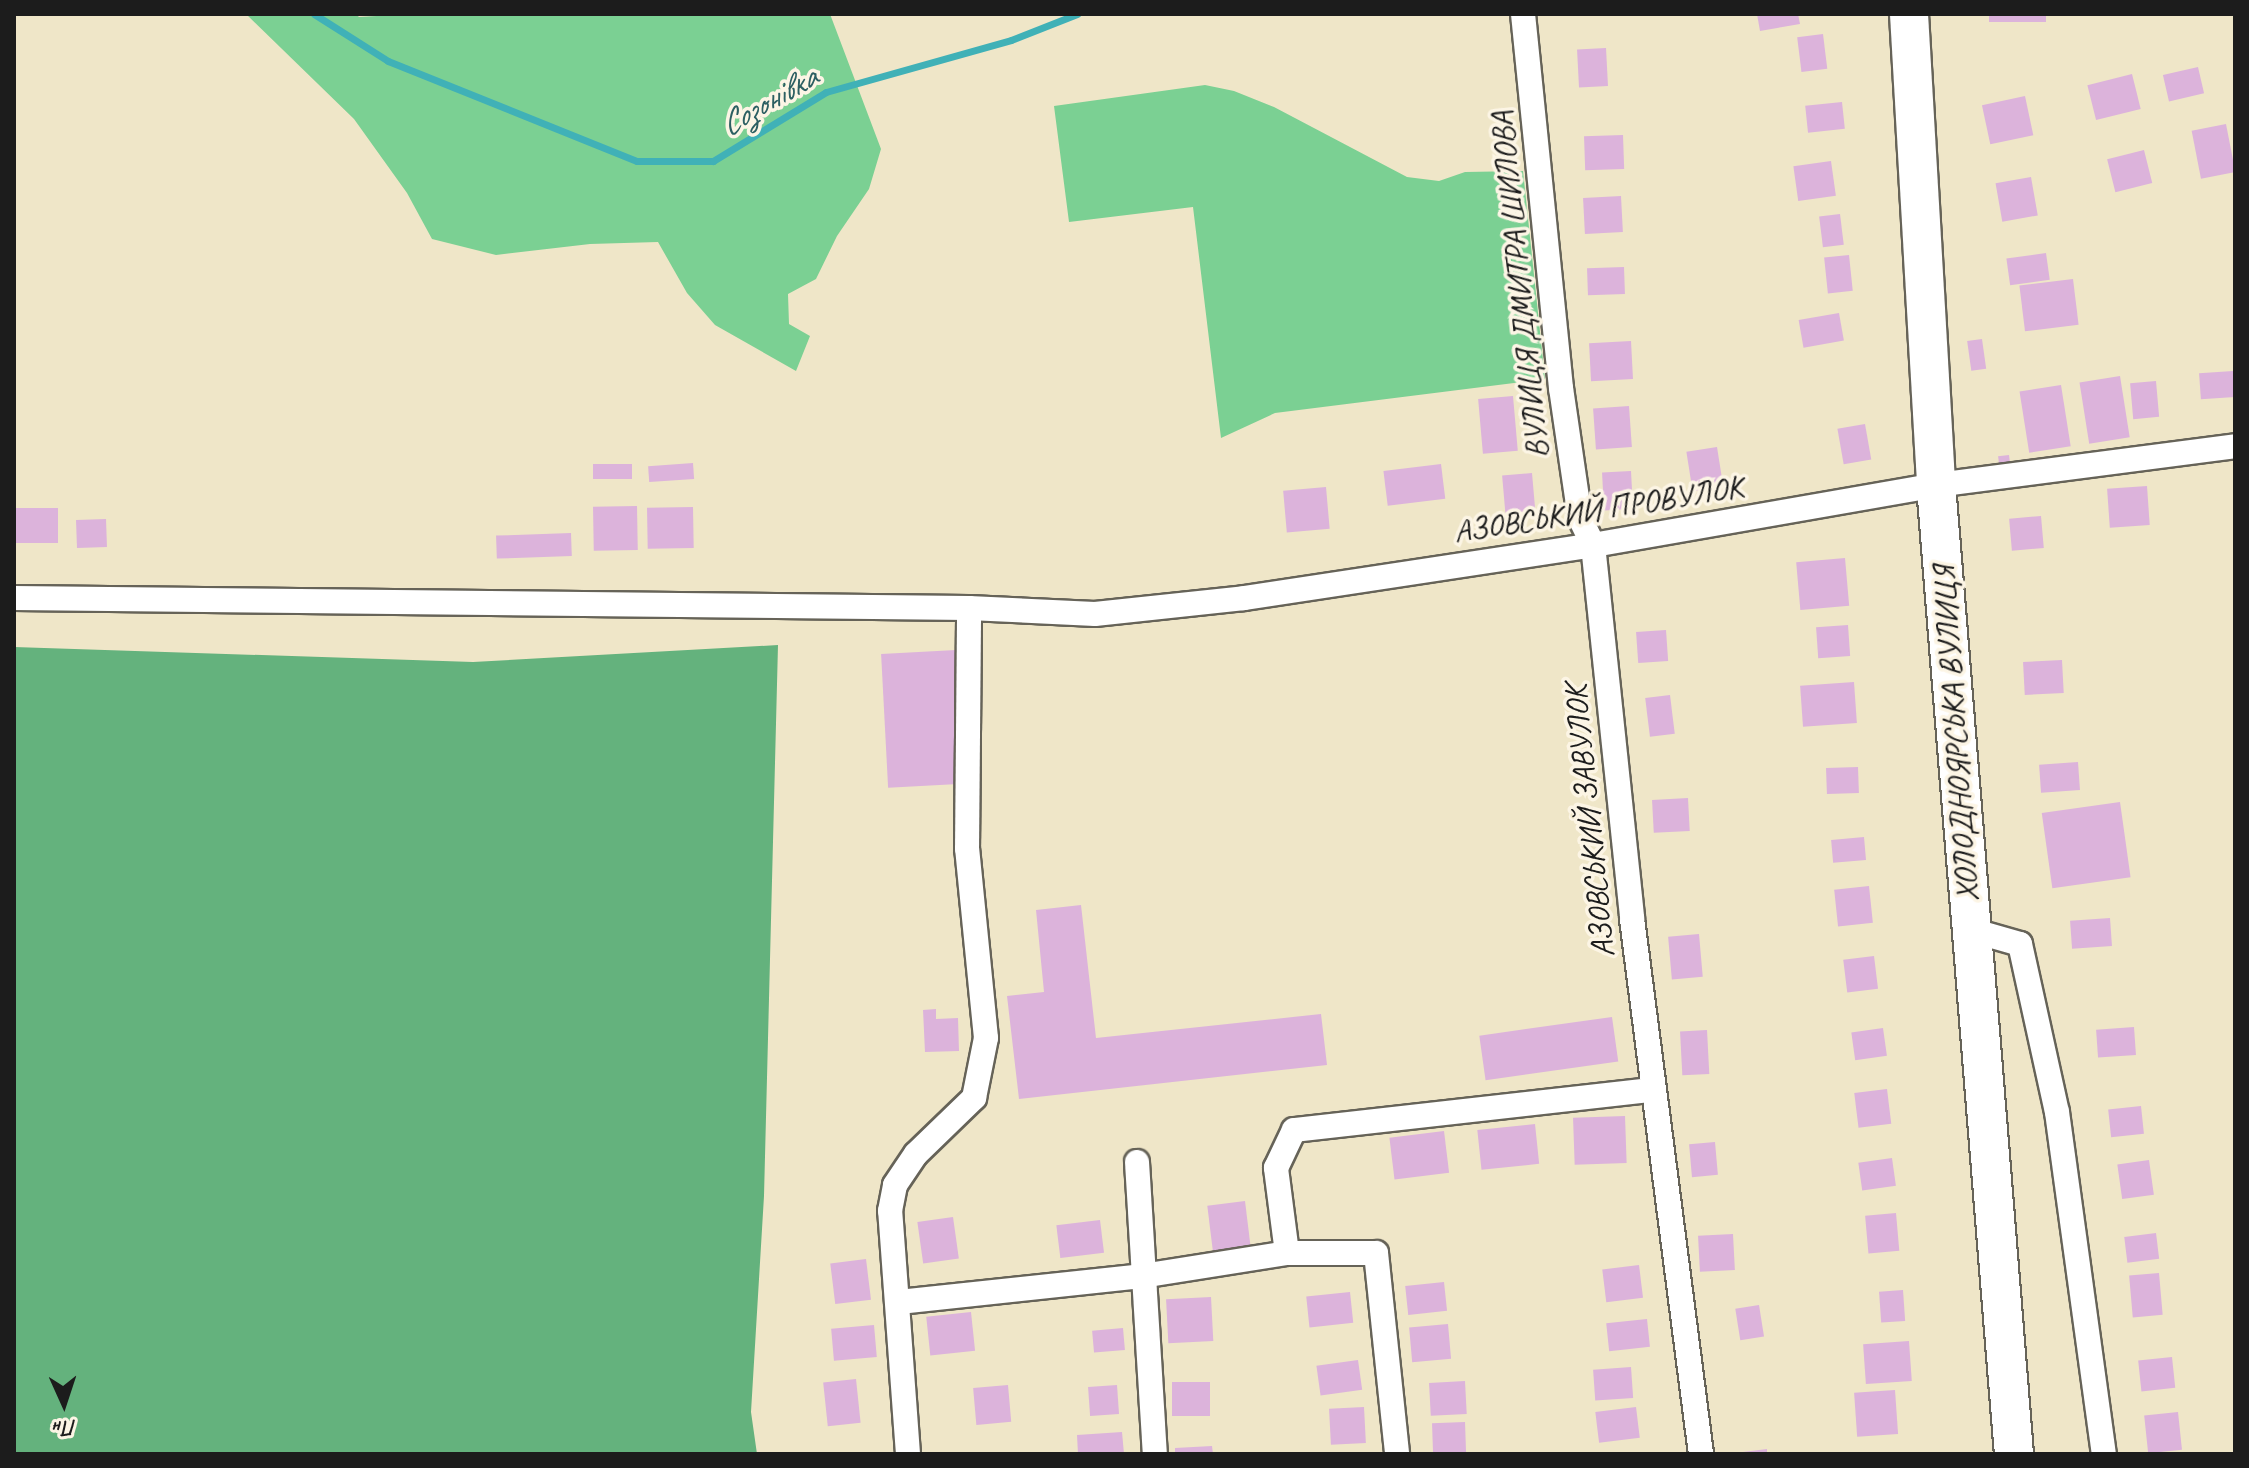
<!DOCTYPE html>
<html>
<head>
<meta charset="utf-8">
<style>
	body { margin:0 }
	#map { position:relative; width:2249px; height:1468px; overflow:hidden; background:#efe6c8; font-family:Caveat,sans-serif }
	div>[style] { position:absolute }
	.green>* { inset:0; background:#7bd093 }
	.forest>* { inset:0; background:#64b27d }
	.stream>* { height:7px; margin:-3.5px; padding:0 3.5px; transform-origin:3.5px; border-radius:3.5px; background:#40b1b7 }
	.building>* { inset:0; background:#dcb3db; transform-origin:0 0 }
	.roads { filter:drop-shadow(2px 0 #666358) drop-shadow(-2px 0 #666358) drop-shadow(0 2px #666358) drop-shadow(0 -2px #666358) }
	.street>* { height:24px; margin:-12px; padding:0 12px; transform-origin:12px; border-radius:12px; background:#fff }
	.primary>* { height:38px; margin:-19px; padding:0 19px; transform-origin:19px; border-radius:19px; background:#fff }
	span { translate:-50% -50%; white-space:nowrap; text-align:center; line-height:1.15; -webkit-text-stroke:7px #fcf5e5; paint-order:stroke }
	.street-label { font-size:32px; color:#1c1c1c }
	.water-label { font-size:34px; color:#2c5f62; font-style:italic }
	.frame { position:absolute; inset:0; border:16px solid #1c1c1c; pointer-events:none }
	.north { position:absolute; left:24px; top:1364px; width:80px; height:80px; -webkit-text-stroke:6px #fcf5e5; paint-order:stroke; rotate:177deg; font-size:22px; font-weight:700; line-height:32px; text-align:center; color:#1c1c1c }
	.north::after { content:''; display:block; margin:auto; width:28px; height:36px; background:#1c1c1c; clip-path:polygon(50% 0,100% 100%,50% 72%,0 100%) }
</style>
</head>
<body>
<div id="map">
	<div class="green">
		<div style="clip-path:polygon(246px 14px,356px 14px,359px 17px,411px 14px,830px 14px,881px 149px,869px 189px,837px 236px,816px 279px,788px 294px,789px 324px,810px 336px,796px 371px,715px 325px,687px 293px,658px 242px,590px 244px,496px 255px,432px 239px,407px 193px,354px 119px)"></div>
		<div style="clip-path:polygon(1205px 85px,1234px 91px,1274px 107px,1407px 177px,1439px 181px,1465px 172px,1523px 171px,1545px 379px,1275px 413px,1221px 438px,1193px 207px,1069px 222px,1054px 106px)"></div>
	</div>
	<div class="forest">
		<div style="clip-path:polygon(778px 645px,764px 1196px,751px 1412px,757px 1454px,14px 1454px,14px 647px,473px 662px)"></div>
	</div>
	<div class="stream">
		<div style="left:314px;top:14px;width:88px;rotate:32.4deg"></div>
		<div style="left:388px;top:61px;width:268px;rotate:21.9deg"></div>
		<div style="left:637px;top:161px;width:76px"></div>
		<div style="left:713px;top:161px;width:132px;rotate:-31.4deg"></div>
		<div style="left:826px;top:92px;width:192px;rotate:-15.7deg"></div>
		<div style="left:1011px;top:40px;width:71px;rotate:-21.5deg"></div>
	</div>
	<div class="building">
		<div style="clip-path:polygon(1757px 14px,1798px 14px,1800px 24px,1760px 31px)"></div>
		<div style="left:1989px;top:14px;width:57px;height:8px"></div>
		<div style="left:1823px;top:34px;width:35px;height:26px;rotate:83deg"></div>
		<div style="left:1606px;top:48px;width:38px;height:29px;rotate:87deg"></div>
		<div style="left:2198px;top:67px;width:27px;height:36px;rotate:77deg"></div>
		<div style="left:2132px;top:74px;width:36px;height:46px;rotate:76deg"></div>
		<div style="left:2025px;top:96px;width:40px;height:44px;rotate:78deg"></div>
		<div style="left:1842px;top:102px;width:27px;height:37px;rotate:84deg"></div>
		<div style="left:2226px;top:124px;width:49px;height:35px;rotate:79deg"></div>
		<div style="left:1623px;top:135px;width:34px;height:39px;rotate:88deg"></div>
		<div style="left:2144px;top:150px;width:34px;height:38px;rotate:76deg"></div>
		<div style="left:1831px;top:161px;width:35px;height:38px;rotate:82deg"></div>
		<div style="left:2031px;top:177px;width:39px;height:36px;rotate:80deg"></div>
		<div style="left:1621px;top:196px;width:36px;height:38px;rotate:87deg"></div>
		<div style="left:1840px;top:214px;width:31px;height:21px;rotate:83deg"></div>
		<div style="left:2046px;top:253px;width:27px;height:40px;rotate:82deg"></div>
		<div style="left:1849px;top:255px;width:36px;height:25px;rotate:84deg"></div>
		<div style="left:1624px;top:267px;width:27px;height:37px;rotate:88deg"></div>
		<div style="left:2073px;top:279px;width:46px;height:54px;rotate:83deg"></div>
		<div style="left:1839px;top:313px;width:28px;height:41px;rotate:80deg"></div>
		<div style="left:1982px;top:339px;width:30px;height:15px;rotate:82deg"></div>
		<div style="left:1631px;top:341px;width:38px;height:42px;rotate:87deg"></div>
		<div style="left:2233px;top:371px;width:26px;height:34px;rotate:86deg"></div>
		<div style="left:2120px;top:376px;width:62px;height:41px;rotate:81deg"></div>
		<div style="left:2156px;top:381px;width:36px;height:26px;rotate:85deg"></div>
		<div style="left:2061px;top:385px;width:62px;height:42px;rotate:81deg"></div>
		<div style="left:1513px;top:396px;width:55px;height:35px;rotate:85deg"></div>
		<div style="left:1629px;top:406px;width:41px;height:36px;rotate:86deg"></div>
		<div style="left:1865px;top:424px;width:36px;height:28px;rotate:80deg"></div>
		<div style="left:1717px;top:447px;width:40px;height:31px;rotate:81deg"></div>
		<div style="left:2009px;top:455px;width:8px;height:11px;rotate:83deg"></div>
		<div style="left:693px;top:463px;width:16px;height:45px;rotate:86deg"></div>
		<div style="left:632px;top:464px;width:15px;height:39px;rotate:90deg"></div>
		<div style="left:1441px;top:464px;width:35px;height:58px;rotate:83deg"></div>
		<div style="left:1631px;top:471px;width:38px;height:29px;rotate:87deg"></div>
		<div style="left:1532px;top:473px;width:38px;height:30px;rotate:85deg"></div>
		<div style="left:2147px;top:486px;width:39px;height:40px;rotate:86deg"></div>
		<div style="left:1326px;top:487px;width:42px;height:43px;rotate:85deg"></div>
		<div style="left:637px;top:506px;width:44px;height:44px;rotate:89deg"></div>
		<div style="left:693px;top:507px;width:41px;height:46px;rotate:89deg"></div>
		<div style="left:14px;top:508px;width:44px;height:35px"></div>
		<div style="left:2041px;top:516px;width:32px;height:32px;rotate:85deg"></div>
		<div style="left:106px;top:519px;width:28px;height:30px;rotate:88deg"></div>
		<div style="left:571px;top:533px;width:23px;height:75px;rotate:88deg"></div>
		<div style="left:1845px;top:558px;width:48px;height:49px;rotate:85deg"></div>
		<div style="left:1848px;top:625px;width:31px;height:32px;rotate:86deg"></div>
		<div style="left:1666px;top:630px;width:31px;height:30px;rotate:86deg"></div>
		<div style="left:956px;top:650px;width:134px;height:75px;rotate:87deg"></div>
		<div style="left:2062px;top:660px;width:33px;height:39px;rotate:87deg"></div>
		<div style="left:1854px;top:682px;width:41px;height:54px;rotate:86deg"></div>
		<div style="left:1670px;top:695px;width:39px;height:25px;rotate:83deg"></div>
		<div style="left:2078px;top:762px;width:28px;height:39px;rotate:86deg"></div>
		<div style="left:1858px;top:767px;width:26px;height:32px;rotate:88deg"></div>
		<div style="left:1688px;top:798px;width:33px;height:36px;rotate:87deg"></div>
		<div style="left:2120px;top:802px;width:76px;height:79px;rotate:82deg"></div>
		<div style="left:1864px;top:837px;width:23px;height:33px;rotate:85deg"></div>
		<div style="left:1869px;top:886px;width:37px;height:35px;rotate:84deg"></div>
		<div style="clip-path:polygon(1081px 905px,1096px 1038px,1321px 1014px,1327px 1065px,1019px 1099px,1007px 996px,1044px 992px,1036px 910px)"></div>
		<div style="left:2110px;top:918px;width:28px;height:40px;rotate:86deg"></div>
		<div style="left:1699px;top:934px;width:43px;height:31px;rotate:85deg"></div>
		<div style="left:1874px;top:956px;width:33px;height:31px;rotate:83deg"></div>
		<div style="clip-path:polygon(936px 1009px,936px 1019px,958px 1018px,959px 1051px,925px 1052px,923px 1010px)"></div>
		<div style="left:1612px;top:1017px;width:45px;height:134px;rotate:82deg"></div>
		<div style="left:2134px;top:1027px;width:28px;height:38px;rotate:86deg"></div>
		<div style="left:1883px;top:1028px;width:28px;height:32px;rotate:82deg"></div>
		<div style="left:1707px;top:1030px;width:44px;height:27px;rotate:87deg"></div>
		<div style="left:1887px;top:1089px;width:35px;height:33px;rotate:83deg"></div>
		<div style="left:2141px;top:1106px;width:28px;height:33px;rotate:84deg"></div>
		<div style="left:1625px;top:1116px;width:47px;height:52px;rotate:88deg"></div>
		<div style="left:1535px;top:1124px;width:40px;height:58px;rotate:84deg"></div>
		<div style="left:1444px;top:1131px;width:42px;height:55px;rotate:83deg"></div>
		<div style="left:1715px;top:1142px;width:33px;height:26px;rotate:85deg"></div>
		<div style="left:1892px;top:1158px;width:28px;height:34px;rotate:82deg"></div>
		<div style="left:2149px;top:1160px;width:35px;height:32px;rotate:82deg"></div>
		<div style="left:1245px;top:1201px;width:46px;height:38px;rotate:83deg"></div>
		<div style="left:1896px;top:1213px;width:38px;height:31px;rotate:85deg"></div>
		<div style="left:953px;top:1217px;width:42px;height:36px;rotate:82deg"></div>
		<div style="left:1100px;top:1220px;width:33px;height:44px;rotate:83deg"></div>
		<div style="left:2156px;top:1233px;width:26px;height:32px;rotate:83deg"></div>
		<div style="left:1733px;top:1234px;width:36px;height:35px;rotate:87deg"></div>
		<div style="left:866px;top:1259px;width:41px;height:36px;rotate:83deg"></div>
		<div style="left:1639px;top:1265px;width:33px;height:37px;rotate:83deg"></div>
		<div style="left:2159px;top:1273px;width:42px;height:30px;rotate:85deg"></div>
		<div style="left:1444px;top:1282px;width:29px;height:39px;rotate:84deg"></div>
		<div style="left:1903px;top:1290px;width:31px;height:24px;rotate:86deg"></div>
		<div style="left:1350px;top:1292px;width:31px;height:44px;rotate:84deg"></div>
		<div style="left:1211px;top:1297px;width:44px;height:45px;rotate:87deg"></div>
		<div style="left:1759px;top:1305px;width:32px;height:24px;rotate:81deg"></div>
		<div style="left:971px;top:1312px;width:39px;height:45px;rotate:84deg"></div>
		<div style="left:1647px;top:1319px;width:28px;height:41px;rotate:84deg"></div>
		<div style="left:1448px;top:1324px;width:35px;height:39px;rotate:85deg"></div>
		<div style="left:874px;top:1325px;width:32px;height:43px;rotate:85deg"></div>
		<div style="left:1123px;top:1328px;width:22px;height:31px;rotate:85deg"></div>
		<div style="left:1909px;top:1341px;width:40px;height:46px;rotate:86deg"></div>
		<div style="left:2172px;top:1357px;width:31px;height:34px;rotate:84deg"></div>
		<div style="left:1358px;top:1360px;width:30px;height:42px;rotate:82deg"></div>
		<div style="left:1631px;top:1367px;width:31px;height:38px;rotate:86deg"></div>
		<div style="left:856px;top:1379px;width:44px;height:33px;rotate:84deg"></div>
		<div style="left:1465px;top:1381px;width:33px;height:36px;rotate:87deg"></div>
		<div style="left:1210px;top:1382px;width:34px;height:38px;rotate:90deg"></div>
		<div style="left:1008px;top:1385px;width:37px;height:35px;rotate:85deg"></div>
		<div style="left:1117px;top:1385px;width:29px;height:29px;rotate:86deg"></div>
		<div style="left:1895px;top:1390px;width:44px;height:41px;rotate:86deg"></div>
		<div style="left:1364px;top:1407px;width:36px;height:35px;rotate:87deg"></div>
		<div style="left:1636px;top:1407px;width:31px;height:41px;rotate:83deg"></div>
		<div style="left:2178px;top:1412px;width:38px;height:34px;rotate:84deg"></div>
		<div style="left:1465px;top:1422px;width:32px;height:33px;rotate:88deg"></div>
		<div style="clip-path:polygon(1122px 1432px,1124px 1454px,1078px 1454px,1077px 1435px)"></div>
		<div style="clip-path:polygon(1212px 1446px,1213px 1454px,1175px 1454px,1175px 1448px)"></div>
		<div style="clip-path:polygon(1767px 1449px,1767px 1454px,1744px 1454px,1743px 1452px)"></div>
	</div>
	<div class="roads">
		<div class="street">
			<div style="left:1523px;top:14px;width:376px;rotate:84.2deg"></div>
			<div style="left:1561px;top:388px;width:131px;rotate:81.7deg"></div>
			<div style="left:1580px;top:518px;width:30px;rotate:64deg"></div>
			<div style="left:1593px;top:545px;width:376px;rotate:84deg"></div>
			<div style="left:1632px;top:919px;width:539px;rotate:82.65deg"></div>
			<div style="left:14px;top:598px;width:955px;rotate:0.6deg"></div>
			<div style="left:969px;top:608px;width:126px;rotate:2.7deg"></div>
			<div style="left:1095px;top:614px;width:150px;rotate:-6.1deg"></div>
			<div style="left:1244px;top:598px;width:353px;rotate:-8.6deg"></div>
			<div style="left:1593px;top:545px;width:348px;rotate:-9.9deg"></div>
			<div style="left:1936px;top:485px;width:302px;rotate:-7.4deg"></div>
			<div style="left:1971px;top:930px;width:51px;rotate:15.9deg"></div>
			<div style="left:2020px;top:944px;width:172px;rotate:77.6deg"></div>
			<div style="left:2057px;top:1112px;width:345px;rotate:82.2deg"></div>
			<div style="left:1137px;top:1162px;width:293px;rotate:86.5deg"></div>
			<div style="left:1287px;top:1253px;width:86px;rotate:-97.4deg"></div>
			<div style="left:1276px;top:1168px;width:42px;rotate:-64.7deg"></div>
			<div style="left:1294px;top:1130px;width:361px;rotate:-6.4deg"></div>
			<div style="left:899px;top:1302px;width:244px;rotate:-6.1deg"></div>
			<div style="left:1142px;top:1276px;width:147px;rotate:-9deg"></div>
			<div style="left:1287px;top:1253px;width:89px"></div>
			<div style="left:1376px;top:1253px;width:202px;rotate:84deg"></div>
			<div style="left:908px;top:1454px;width:244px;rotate:-94.2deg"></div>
			<div style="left:890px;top:1211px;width:26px;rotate:-79deg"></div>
			<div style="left:895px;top:1185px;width:37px;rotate:-56deg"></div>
			<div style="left:916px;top:1154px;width:81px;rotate:-44deg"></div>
			<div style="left:974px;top:1098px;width:61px;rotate:-78.7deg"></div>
			<div style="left:986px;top:1038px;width:190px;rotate:-95.7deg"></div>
			<div style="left:967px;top:849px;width:241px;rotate:-89.5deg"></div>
		</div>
		<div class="primary">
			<div style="left:1909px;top:14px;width:472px;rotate:86.7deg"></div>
			<div style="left:1936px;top:485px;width:972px;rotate:85.4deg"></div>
		</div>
	</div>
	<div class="street-label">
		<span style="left:1520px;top:285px;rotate:-96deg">ВУЛИЦЯ ДМИТРА ШИЛОВА</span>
		<span style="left:1598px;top:510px;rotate:-9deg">АЗОВСЬКИЙ ПРОВУЛОК</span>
		<span style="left:1956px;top:734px;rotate:-94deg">ХОЛОДНОЯРСЬКА ВУЛИЦЯ</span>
		<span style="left:1590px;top:821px;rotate:-96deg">АЗОВСЬКИЙ ЗАВУЛОК</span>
	</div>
	<div class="water-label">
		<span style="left:768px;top:100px;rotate:-30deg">Созонівка</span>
	</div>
	<div class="frame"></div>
	<div class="north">Пн</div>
</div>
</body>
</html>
